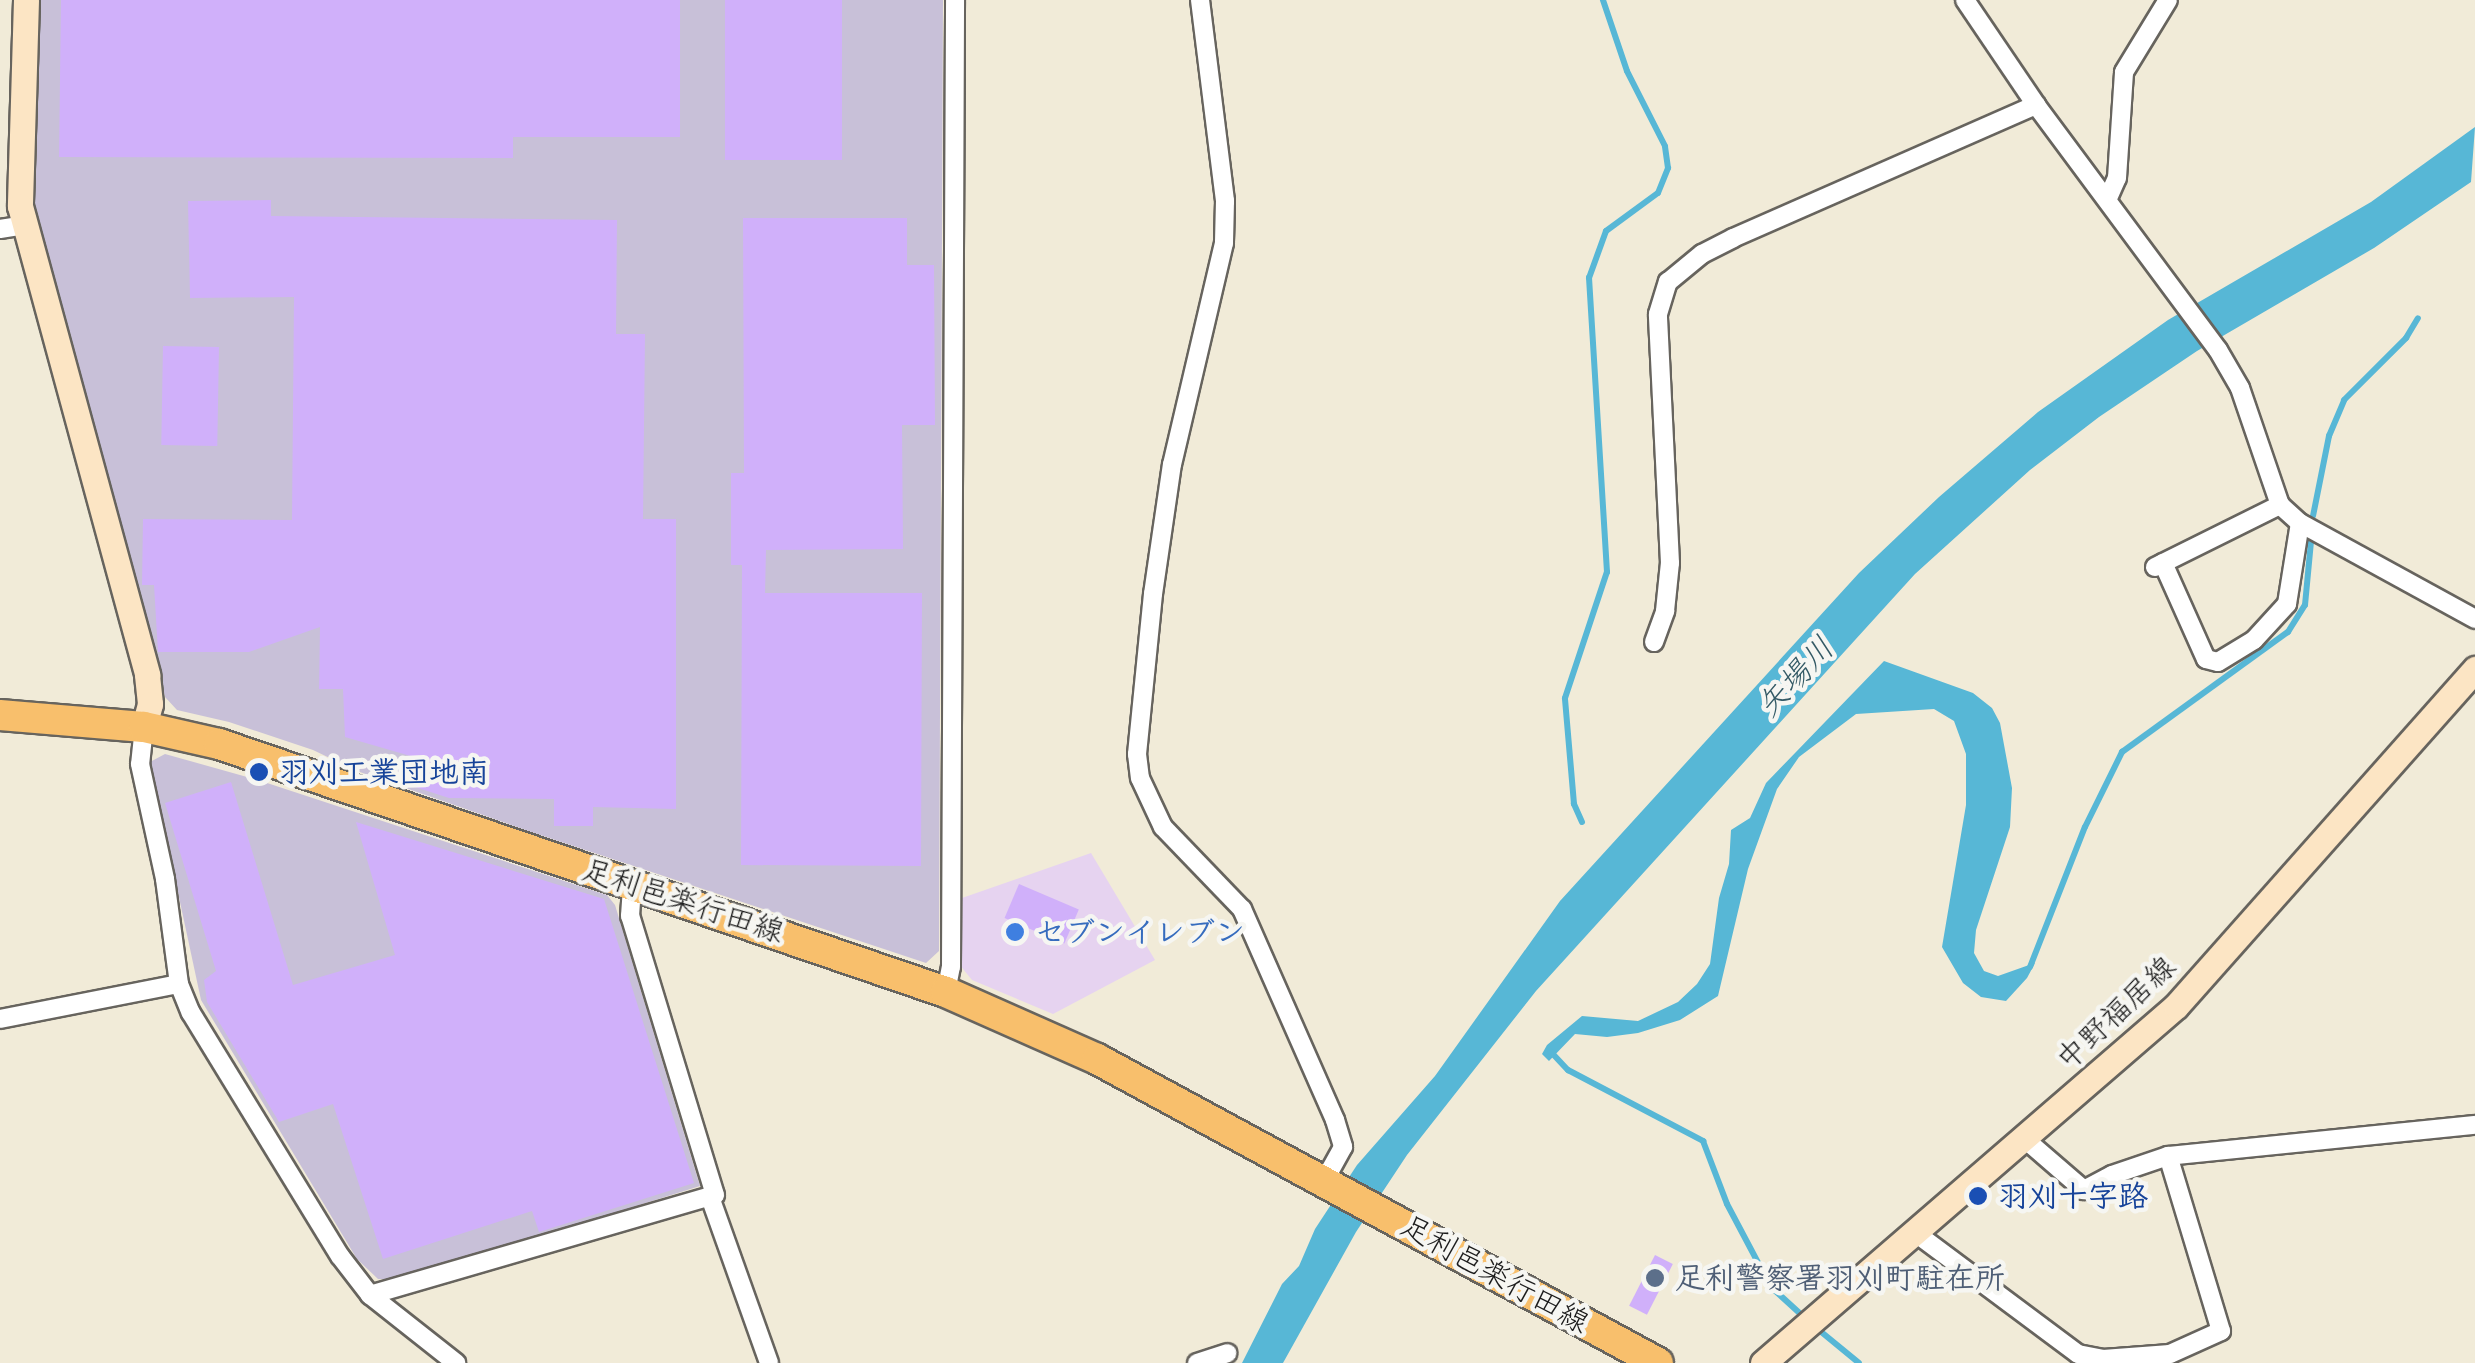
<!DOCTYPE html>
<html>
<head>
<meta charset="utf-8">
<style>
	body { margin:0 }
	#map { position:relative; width:2475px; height:1363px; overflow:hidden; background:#f1ebd8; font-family:"Shantell Sans","Klee One",sans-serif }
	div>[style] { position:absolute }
	.built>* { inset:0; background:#e6d3f0 }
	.industrial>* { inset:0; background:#c8c0d8 }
	.water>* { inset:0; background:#57b7d6 }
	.stream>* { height:6px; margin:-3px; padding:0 3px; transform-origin:3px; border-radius:3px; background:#57b7d6 }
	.building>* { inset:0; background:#d0b0fa; transform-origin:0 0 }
	.roads { filter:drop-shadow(2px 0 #67645e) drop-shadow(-2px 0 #67645e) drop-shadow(0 2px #67645e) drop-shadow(0 -2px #67645e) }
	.street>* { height:18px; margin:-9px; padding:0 9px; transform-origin:9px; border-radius:9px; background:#fff }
	.secondary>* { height:25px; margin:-12.5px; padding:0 12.5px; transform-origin:12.5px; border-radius:12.5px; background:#fce5c4 }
	.primary>* { height:30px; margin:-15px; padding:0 15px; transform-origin:15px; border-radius:15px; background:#f8bf6c }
	.dots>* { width:28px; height:28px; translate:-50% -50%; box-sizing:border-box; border:5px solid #f6f6f2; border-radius:50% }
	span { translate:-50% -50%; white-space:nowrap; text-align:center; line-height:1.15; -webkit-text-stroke:9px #f6f6f2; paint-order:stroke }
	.transit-label { font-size:30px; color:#164399; font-weight:700 }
	.left { translate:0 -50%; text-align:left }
	.street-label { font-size:30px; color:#1c1c1c }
	.shop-label { font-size:30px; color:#366cbe; font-weight:700 }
	.service-label { font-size:30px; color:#4e5e75; font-weight:700 }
	.water-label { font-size:32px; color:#345a66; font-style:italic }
</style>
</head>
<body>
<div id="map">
	<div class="built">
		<div style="clip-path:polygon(1091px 853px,1155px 960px,1053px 1014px,972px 980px,959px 964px,962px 898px)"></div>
	</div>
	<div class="industrial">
		<div style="clip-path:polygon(38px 0,943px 0,939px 951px,926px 963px,534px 833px,357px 771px,313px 750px,229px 722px,177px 710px,165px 697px,29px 182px)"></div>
		<div style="clip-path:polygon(165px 754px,258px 780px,607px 895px,615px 905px,700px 1186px,400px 1280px,378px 1279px,357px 1259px,201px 1000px,150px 762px)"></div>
	</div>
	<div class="water">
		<div style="clip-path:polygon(2475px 127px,2471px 182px,2374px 248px,2197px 351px,2099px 417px,2030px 470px,1915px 574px,1536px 991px,1407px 1155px,1356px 1232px,1283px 1363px,1242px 1363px,1282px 1284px,1299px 1266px,1315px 1229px,1357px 1165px,1435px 1076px,1560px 901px,1859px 573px,1939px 497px,2038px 412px,2168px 320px,2371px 202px)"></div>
		<div style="clip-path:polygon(1884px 661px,1973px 693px,1992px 708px,2000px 723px,2012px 788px,2010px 827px,1976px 930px,1974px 953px,1984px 971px,1998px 976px,2035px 963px,2027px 978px,2006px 1001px,1981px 997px,1963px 983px,1942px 947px,1966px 805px,1966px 754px,1954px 721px,1934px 709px,1856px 714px,1799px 757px,1777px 789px,1748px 869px,1718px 996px,1680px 1020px,1638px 1033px,1607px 1037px,1575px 1034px,1549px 1061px,1542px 1054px,1547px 1045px,1582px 1016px,1638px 1021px,1678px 1002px,1697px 984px,1710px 964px,1719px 898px,1729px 864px,1731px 830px,1750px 818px,1766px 783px)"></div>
	</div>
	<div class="stream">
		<div style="left:2313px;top:516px;width:82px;rotate:-78.7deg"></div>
		<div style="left:2329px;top:436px;width:39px;rotate:-67deg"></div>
		<div style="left:2344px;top:400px;width:88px;rotate:-45deg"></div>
		<div style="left:2406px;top:338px;width:23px;rotate:-59deg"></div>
		<div style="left:1582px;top:822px;width:20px;rotate:-114deg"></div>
		<div style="left:1574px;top:804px;width:106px;rotate:-94.9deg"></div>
		<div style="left:1565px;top:698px;width:133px;rotate:-71.6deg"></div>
		<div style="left:1607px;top:572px;width:295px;rotate:-93.5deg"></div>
		<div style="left:1589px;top:278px;width:50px;rotate:-70.1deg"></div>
		<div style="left:1606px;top:231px;width:64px;rotate:-36.2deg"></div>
		<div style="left:1658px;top:193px;width:27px;rotate:-68deg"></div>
		<div style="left:1668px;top:168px;width:22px;rotate:-98deg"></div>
		<div style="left:1665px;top:146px;width:84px;rotate:-116.9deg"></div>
		<div style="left:1627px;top:71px;width:75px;rotate:-108.7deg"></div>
		<div style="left:2030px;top:967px;width:150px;rotate:-68.6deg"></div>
		<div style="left:2085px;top:827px;width:84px;rotate:-63.7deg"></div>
		<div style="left:2122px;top:752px;width:205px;rotate:-35.9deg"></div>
		<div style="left:2288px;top:632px;width:32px;rotate:-58deg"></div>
		<div style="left:2305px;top:605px;width:63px;rotate:-84.6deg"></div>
		<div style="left:1551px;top:1052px;width:25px;rotate:47deg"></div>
		<div style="left:1568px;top:1070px;width:153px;rotate:27.7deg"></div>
		<div style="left:1703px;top:1141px;width:67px;rotate:69.1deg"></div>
		<div style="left:1727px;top:1204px;width:94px;rotate:62.1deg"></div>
		<div style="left:1771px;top:1287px;width:46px;rotate:42.4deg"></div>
		<div style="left:1814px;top:1326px;width:58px;rotate:39.4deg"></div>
	</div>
	<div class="building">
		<div style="clip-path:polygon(61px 0,680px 0,680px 137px,513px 137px,513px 158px,59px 157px)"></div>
		<div style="left:725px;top:0;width:117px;height:160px"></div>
		<div style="clip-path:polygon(271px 200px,271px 216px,617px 220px,616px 334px,645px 334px,643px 519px,676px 519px,676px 809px,593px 807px,593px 826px,554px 826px,554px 799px,449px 798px,415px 787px,414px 757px,345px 737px,343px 689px,319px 689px,320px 627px,249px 652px,158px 652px,154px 585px,142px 585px,143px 519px,292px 520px,294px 297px,190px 298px,188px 201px)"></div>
		<div style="clip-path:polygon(743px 218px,907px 218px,907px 265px,934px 265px,935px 425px,902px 425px,903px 549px,766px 550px,765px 593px,922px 593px,921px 866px,741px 865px,742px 565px,731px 565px,731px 473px,744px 473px)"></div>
		<div style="left:163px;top:346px;width:56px;height:99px;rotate:1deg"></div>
		<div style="clip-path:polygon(231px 782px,293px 985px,395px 955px,356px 822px,604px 899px,694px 1183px,539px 1232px,532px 1211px,383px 1259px,333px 1104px,279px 1122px,207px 1002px,204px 980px,216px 971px,165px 803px)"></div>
		<div style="left:1019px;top:884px;width:65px;height:37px;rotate:23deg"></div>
		<div style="left:1655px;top:1255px;width:20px;height:57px;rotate:27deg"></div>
	</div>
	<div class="roads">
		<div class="street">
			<div style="left:1200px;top:0;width:203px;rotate:82.9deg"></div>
			<div style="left:1225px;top:201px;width:42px;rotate:91.4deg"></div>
			<div style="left:1224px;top:243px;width:227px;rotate:103.2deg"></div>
			<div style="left:1172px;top:464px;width:131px;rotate:98.3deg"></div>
			<div style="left:1153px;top:594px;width:161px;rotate:95.7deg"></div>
			<div style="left:1137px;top:754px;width:24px;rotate:83deg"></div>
			<div style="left:1140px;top:778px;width:54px;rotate:64.9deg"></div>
			<div style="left:1163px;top:827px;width:114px;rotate:46.1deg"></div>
			<div style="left:1242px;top:909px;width:231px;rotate:66.2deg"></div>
			<div style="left:1335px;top:1120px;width:28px;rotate:73deg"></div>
			<div style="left:1343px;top:1147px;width:39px;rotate:119deg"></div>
			<div style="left:1965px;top:0;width:127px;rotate:55.9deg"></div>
			<div style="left:2036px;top:105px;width:305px;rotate:53.4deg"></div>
			<div style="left:2218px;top:350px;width:44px;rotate:59.9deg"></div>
			<div style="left:2240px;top:388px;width:124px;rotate:71.1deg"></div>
			<div style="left:2280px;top:505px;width:27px;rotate:42deg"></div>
			<div style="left:2300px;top:523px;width:200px;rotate:28.7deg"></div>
			<div style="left:2108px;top:198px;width:22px;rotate:-66deg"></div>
			<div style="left:2117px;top:178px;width:106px;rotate:-86.2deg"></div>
			<div style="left:2124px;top:72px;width:84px;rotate:-58.6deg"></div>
			<div style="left:0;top:229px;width:25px;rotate:-9deg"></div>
			<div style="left:2163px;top:563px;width:105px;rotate:65.9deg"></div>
			<div style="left:2206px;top:659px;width:12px;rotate:14deg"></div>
			<div style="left:2218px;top:662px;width:42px;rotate:-31.4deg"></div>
			<div style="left:2254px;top:640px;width:49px;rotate:-47.5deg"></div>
			<div style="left:2287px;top:604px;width:82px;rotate:-80.9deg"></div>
			<div style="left:2155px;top:567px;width:140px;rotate:-26.4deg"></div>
			<div style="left:1654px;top:642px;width:33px;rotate:-70deg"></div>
			<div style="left:1665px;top:611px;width:48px;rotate:-84.1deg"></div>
			<div style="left:1670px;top:563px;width:249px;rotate:-92.8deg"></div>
			<div style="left:1658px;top:314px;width:34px;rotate:-73deg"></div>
			<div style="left:1668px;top:282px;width:44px;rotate:-39.5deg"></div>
			<div style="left:1702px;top:254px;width:35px;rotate:-27deg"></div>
			<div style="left:1733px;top:238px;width:331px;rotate:-23.7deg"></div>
			<div style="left:144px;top:727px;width:37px;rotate:96deg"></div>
			<div style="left:140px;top:764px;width:118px;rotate:77.7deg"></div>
			<div style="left:165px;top:879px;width:106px;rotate:82.4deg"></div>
			<div style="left:179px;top:984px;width:31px;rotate:68deg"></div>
			<div style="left:191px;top:1013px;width:285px;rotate:58.5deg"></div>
			<div style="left:340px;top:1256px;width:49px;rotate:52.4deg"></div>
			<div style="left:370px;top:1295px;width:110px;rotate:38.3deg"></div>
			<div style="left:946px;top:992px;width:25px;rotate:-79deg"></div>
			<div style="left:951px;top:967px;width:967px;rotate:-89.76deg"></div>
			<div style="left:0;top:1019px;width:182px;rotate:-11.1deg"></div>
			<div style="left:2026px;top:1140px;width:77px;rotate:40.8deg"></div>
			<div style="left:2084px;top:1190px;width:32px;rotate:-28deg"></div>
			<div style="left:2112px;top:1175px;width:59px;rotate:-18.7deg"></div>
			<div style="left:2168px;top:1156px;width:309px;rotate:-5.8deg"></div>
			<div style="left:710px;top:1197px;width:176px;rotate:70.4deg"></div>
			<div style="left:1913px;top:1231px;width:206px;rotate:36.7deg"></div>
			<div style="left:2078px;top:1354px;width:25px;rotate:11deg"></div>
			<div style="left:2103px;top:1359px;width:67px;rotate:-4.3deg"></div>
			<div style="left:2170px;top:1354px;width:56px;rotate:-24.3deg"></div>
			<div style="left:2221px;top:1331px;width:183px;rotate:-106.8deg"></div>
			<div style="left:370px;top:1295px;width:359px;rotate:-16.2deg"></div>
			<div style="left:715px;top:1195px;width:292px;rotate:-106.9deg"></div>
			<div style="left:630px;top:916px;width:32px;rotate:-86deg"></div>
			<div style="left:1197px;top:1363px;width:32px;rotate:-18deg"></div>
		</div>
		<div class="secondary">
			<div style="left:26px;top:0;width:206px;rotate:91.7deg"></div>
			<div style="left:20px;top:206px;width:486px;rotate:74.8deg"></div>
			<div style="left:147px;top:675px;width:29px;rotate:84deg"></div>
			<div style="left:150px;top:704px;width:24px;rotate:105deg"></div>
			<div style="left:1763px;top:1363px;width:546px;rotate:-40.84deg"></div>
			<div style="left:2176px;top:1006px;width:451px;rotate:-48.4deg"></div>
		</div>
		<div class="primary">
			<div style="left:0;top:715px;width:144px;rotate:4.8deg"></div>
			<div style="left:144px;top:727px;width:77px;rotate:12.8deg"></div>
			<div style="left:219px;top:744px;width:768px;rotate:18.84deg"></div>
			<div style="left:946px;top:992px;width:165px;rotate:23.9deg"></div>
			<div style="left:1097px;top:1059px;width:638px;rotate:28.45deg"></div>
		</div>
	</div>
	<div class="dots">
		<div style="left:259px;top:772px;background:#1a4fb4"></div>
		<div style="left:1015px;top:932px;background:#3f7fe0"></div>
		<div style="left:1978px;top:1196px;background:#1a4fb4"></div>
		<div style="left:1655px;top:1278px;background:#5c6f8a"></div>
	</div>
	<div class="transit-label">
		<span class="left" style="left:279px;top:772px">羽刈工業団地南</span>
		<span class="left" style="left:1998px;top:1196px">羽刈十字路</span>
	</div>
	<div class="street-label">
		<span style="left:683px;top:901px;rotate:18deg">足利邑楽行田線</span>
		<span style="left:2116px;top:1013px;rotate:-43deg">中野福居線</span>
		<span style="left:1495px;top:1274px;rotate:29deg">足利邑楽行田線</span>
	</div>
	<div class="shop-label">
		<span class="left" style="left:1035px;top:932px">セブンイレブン</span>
	</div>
	<div class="service-label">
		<span class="left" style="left:1675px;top:1278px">足利警察署羽刈町駐在所</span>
	</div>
	<div class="water-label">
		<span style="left:1795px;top:677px;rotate:-47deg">矢場川</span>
	</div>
</div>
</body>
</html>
